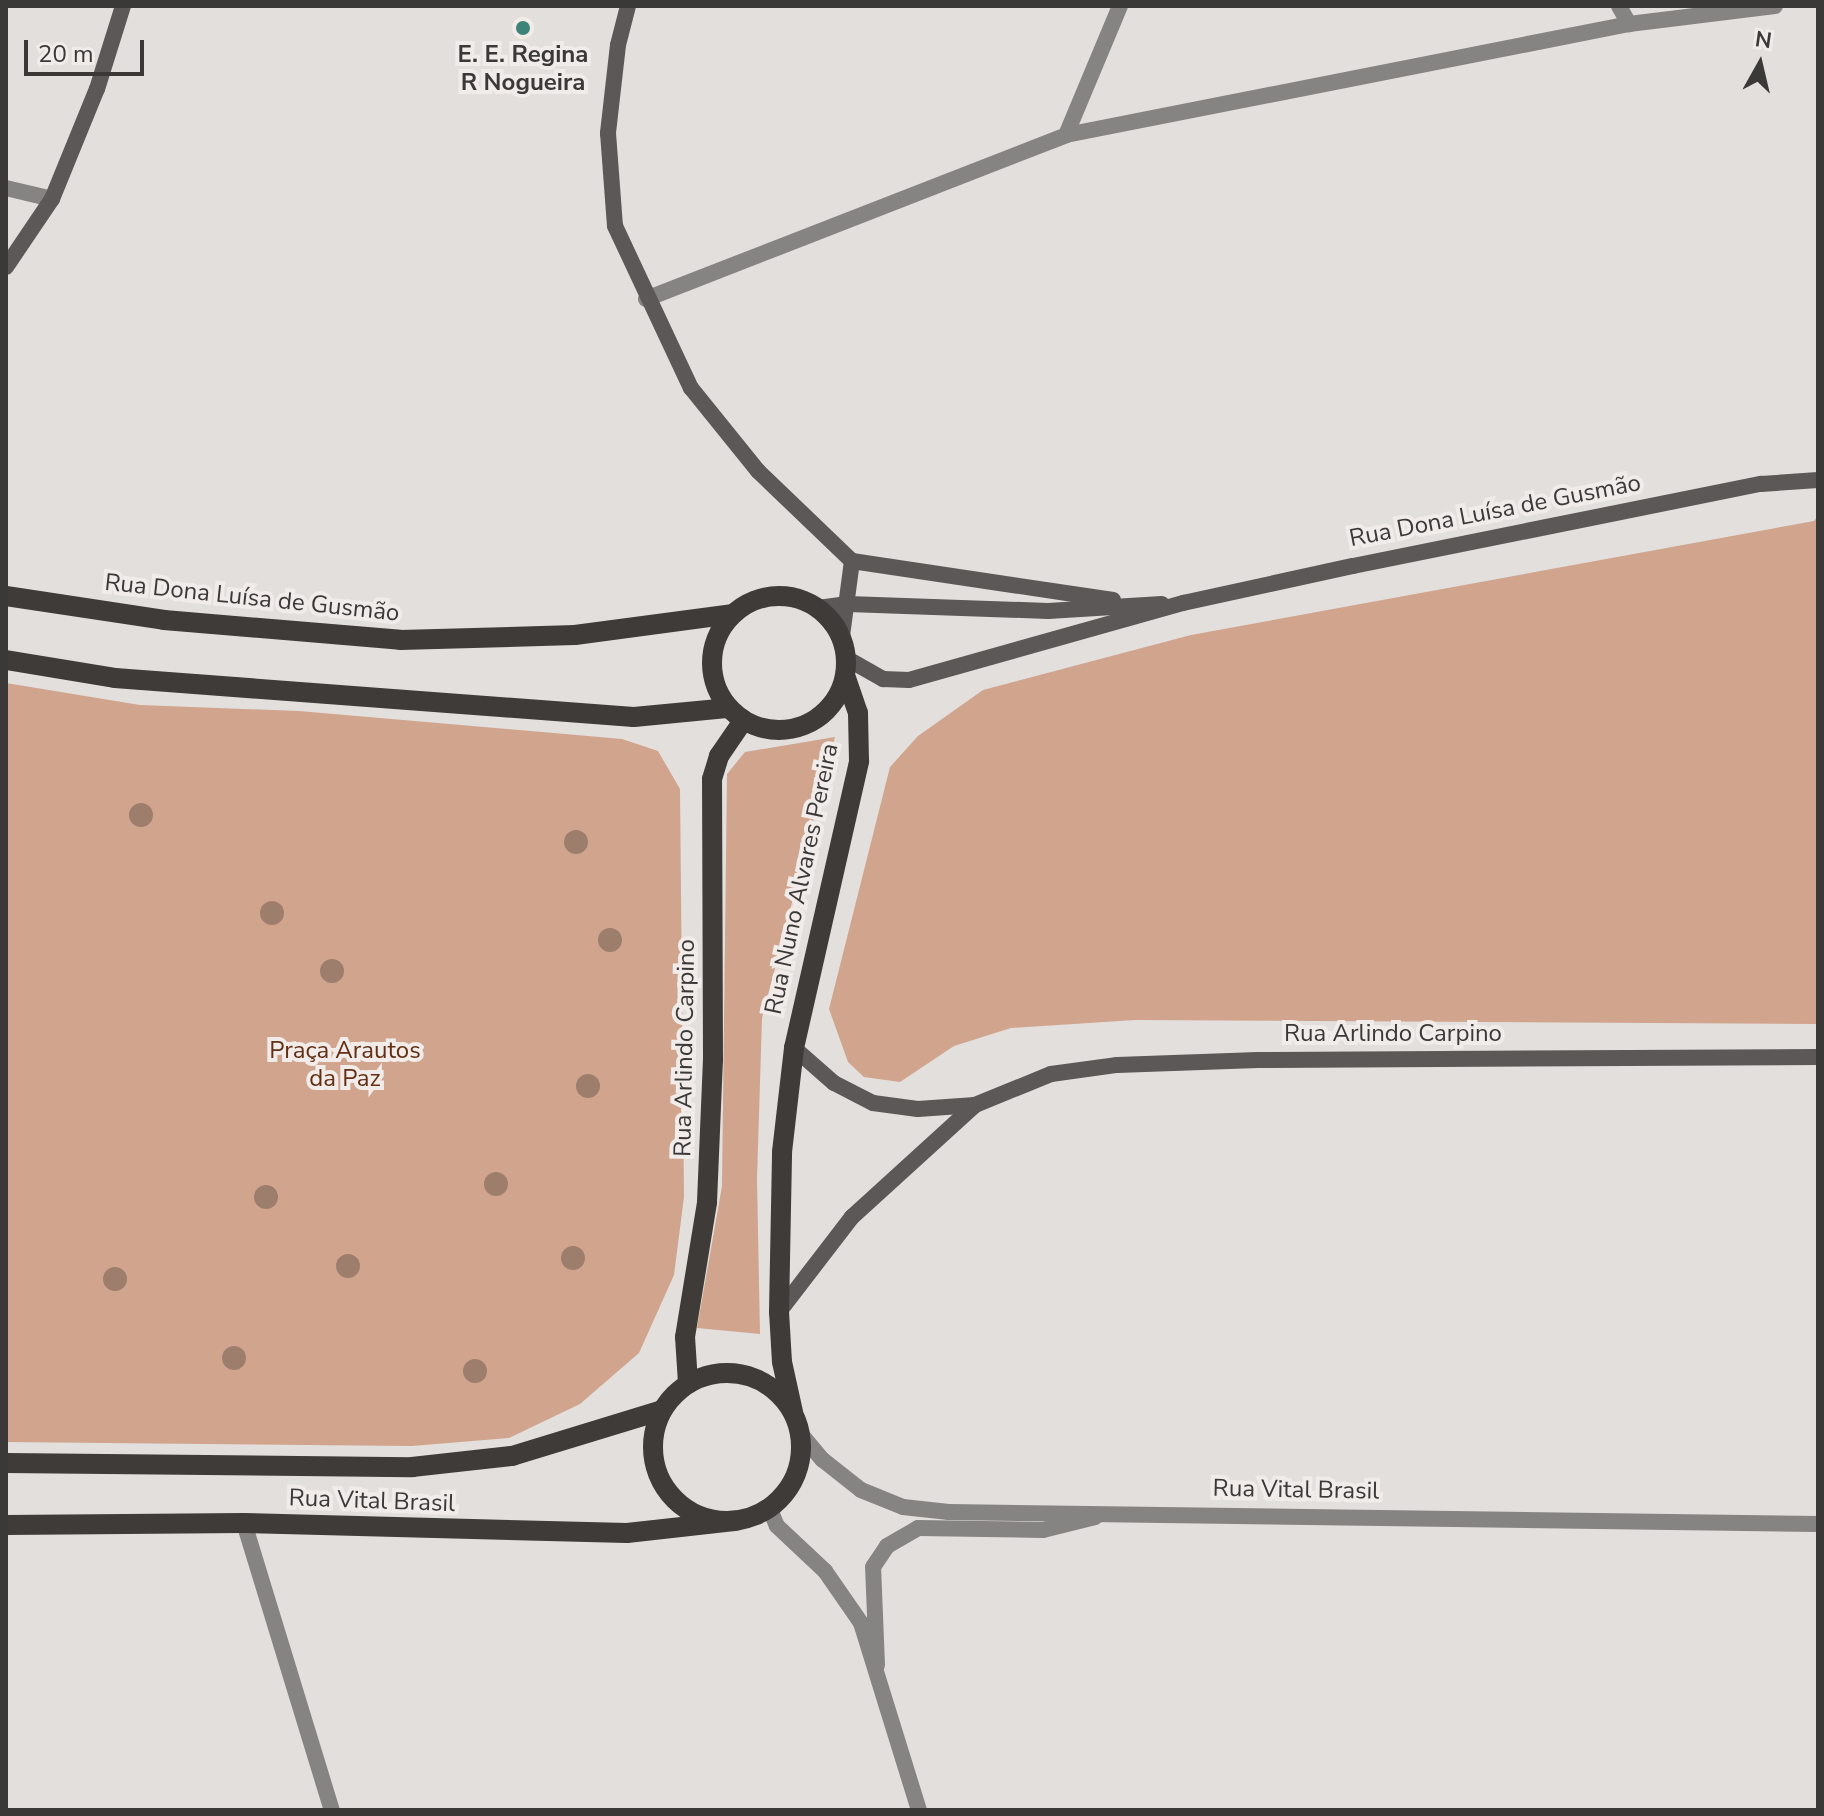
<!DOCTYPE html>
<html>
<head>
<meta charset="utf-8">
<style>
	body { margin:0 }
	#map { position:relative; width:1824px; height:1816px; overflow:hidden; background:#e3dfdc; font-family:"Nunito Sans",sans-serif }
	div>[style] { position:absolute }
	.green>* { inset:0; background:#d1a48e }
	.street>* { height:16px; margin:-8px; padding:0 8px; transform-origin:8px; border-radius:8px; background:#868483 }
	.secondary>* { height:16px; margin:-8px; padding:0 8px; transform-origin:8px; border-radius:8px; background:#5b5857 }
	.primary>* { height:20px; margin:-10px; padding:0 10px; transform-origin:10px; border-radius:10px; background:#3e3b39 }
	.primary>.ring { margin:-10px; padding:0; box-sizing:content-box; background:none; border:20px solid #3e3b39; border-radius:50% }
	.trees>* { width:24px; height:24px; margin:-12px; border-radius:50%; background:#9d7e6c }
	.dots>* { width:22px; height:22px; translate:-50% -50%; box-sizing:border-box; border:4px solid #f1ece9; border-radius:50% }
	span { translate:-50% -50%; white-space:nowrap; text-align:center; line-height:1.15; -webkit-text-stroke:8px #f1ece9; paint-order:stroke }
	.poi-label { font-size:24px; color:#3b3938; font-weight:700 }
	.street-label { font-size:24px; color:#3b3938 }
	.park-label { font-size:24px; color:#632e11 }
	.frame { position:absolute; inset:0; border:8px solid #3b3938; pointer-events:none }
	.north { position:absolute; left:1720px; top:24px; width:80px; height:80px; -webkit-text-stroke:6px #f1ece9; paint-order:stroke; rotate:8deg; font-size:22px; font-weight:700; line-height:32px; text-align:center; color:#3b3938 }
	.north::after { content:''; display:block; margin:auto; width:28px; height:36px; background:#3b3938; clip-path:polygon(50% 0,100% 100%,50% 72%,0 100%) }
	.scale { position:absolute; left:24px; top:40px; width:120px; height:36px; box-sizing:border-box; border:4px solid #3b3938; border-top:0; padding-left:10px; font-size:24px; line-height:28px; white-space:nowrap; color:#3b3938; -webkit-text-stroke:6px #f1ece9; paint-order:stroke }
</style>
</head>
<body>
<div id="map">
	<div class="green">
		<div style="clip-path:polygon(1818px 516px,1818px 1024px,1135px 1020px,1011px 1028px,954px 1046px,900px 1082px,864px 1077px,848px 1062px,829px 1009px,890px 767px,918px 736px,983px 690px,1191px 635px,1814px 521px)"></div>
		<div style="clip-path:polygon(6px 683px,140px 705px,299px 711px,622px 739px,658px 751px,680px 789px,684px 1197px,674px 1275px,639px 1353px,580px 1404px,509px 1438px,412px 1446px,6px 1442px)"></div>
		<div style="clip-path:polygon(835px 737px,762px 1018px,757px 1179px,760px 1334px,697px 1328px,722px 1186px,727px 774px,745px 752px)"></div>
	</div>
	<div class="street">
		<div style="left:1619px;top:6px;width:21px;rotate:61deg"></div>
		<div style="left:1066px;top:135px;width:140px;rotate:-67.3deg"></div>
		<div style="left:6px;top:188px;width:47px;rotate:13.4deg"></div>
		<div style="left:646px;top:299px;width:451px;rotate:-21.3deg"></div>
		<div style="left:1066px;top:135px;width:574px;rotate:-11.15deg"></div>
		<div style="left:1629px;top:24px;width:147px;rotate:-7deg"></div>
		<div style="left:800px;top:1433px;width:35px;rotate:50deg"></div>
		<div style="left:823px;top:1460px;width:48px;rotate:38.3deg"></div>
		<div style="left:861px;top:1490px;width:45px;rotate:22deg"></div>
		<div style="left:903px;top:1507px;width:46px;rotate:6.2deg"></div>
		<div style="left:949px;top:1512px;width:869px;rotate:0.79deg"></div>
		<div style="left:770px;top:1509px;width:18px;rotate:68deg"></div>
		<div style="left:777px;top:1526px;width:66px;rotate:43.2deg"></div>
		<div style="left:825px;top:1571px;width:63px;rotate:55.3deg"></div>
		<div style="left:861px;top:1623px;width:196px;rotate:72.8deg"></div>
		<div style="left:244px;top:1523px;width:300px;rotate:73deg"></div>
		<div style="left:877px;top:1665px;width:98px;rotate:-92.3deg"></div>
		<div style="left:873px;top:1567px;width:25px;rotate:-56deg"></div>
		<div style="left:887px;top:1546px;width:36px;rotate:-30deg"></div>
		<div style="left:918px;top:1528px;width:125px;rotate:0.9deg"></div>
		<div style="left:1043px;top:1530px;width:54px;rotate:-14deg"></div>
	</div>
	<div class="secondary">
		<div style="left:628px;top:6px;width:40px;rotate:104.4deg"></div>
		<div style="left:618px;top:45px;width:89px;rotate:96.5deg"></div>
		<div style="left:608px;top:133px;width:93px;rotate:85.7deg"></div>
		<div style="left:615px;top:226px;width:179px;rotate:64.9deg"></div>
		<div style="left:691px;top:388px;width:107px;rotate:51.1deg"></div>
		<div style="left:758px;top:471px;width:130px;rotate:43.8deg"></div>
		<div style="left:852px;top:561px;width:76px;rotate:97.6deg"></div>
		<div style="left:6px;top:267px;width:82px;rotate:-55.9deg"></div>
		<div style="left:52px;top:199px;width:119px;rotate:-67.8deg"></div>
		<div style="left:97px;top:89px;width:87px;rotate:-72.6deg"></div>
		<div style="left:852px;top:561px;width:264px;rotate:8.5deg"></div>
		<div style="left:818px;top:608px;width:30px;rotate:-8deg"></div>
		<div style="left:848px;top:604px;width:200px;rotate:2deg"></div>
		<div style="left:1048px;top:611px;width:114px;rotate:-3.5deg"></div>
		<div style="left:846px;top:658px;width:43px;rotate:29.6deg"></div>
		<div style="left:883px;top:679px;width:26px;rotate:2deg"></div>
		<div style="left:909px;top:680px;width:285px;rotate:-15.7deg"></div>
		<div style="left:1183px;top:603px;width:174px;rotate:-12.3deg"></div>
		<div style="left:1353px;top:566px;width:416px;rotate:-11.4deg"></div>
		<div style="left:1761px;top:484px;width:57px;rotate:-4deg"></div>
		<div style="left:794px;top:1048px;width:53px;rotate:41.2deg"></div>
		<div style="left:834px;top:1083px;width:44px;rotate:27.1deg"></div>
		<div style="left:873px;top:1103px;width:45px;rotate:7.6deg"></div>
		<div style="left:918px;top:1109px;width:57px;rotate:-4deg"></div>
		<div style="left:779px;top:1312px;width:120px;rotate:-52.5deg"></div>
		<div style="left:852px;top:1217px;width:166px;rotate:-42.3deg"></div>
		<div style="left:975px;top:1105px;width:82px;rotate:-22.2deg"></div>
		<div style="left:1051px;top:1074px;width:67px;rotate:-7.8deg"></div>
		<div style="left:1117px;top:1065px;width:141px;rotate:-2deg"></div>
		<div style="left:1258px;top:1060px;width:560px;rotate:-0.31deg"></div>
	</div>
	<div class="primary">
		<div class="ring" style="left:712px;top:596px;width:114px;height:114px"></div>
		<div style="left:6px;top:596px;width:160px;rotate:8.6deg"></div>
		<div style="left:164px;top:620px;width:237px;rotate:4.8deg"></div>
		<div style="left:400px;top:640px;width:175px;rotate:-1.6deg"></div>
		<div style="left:575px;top:635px;width:158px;rotate:-7.6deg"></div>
		<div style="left:6px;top:660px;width:110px;rotate:9.4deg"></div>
		<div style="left:115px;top:678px;width:520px;rotate:4.3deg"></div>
		<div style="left:634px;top:717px;width:93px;rotate:-5.5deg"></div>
		<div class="ring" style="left:653px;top:1373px;width:128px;height:128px"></div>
		<div style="left:688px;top:1383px;width:46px;rotate:-93.7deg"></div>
		<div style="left:685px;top:1337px;width:137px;rotate:-80.7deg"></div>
		<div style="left:707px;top:1202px;width:142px;rotate:-87.6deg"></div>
		<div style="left:713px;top:1060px;width:281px;rotate:-90.2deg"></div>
		<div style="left:712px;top:779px;width:24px;rotate:-73deg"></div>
		<div style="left:719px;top:756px;width:42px;rotate:-55.6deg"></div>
		<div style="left:793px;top:1412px;width:51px;rotate:-102.4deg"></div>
		<div style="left:782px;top:1362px;width:50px;rotate:-93.4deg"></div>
		<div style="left:779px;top:1312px;width:160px;rotate:-88.9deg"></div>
		<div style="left:782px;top:1152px;width:105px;rotate:-83.4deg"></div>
		<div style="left:794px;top:1048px;width:294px;rotate:-77.2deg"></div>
		<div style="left:859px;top:761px;width:48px;rotate:-91.2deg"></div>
		<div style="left:858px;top:713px;width:39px;rotate:-109deg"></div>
		<div style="left:6px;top:1463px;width:406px;rotate:0.6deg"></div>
		<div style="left:412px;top:1467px;width:101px;rotate:-6.3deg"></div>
		<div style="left:512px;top:1456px;width:157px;rotate:-17deg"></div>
		<div style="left:6px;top:1525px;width:238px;rotate:-0.5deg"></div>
		<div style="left:244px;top:1523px;width:383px;rotate:1.5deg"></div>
		<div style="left:627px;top:1533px;width:110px;rotate:-6.3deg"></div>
	</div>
	<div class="trees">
		<div style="left:141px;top:815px"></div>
		<div style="left:576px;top:842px"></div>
		<div style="left:272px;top:913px"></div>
		<div style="left:610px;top:940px"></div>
		<div style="left:332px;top:971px"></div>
		<div style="left:588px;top:1086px"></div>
		<div style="left:496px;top:1184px"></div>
		<div style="left:266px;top:1197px"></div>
		<div style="left:573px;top:1258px"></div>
		<div style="left:348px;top:1266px"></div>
		<div style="left:115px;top:1279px"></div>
		<div style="left:234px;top:1358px"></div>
		<div style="left:475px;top:1371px"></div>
	</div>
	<div class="dots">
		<div style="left:523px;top:28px;background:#3e8379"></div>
	</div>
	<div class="poi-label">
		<span style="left:523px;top:69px">E. E. Regina<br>R Nogueira</span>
	</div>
	<div class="street-label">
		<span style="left:1495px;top:511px;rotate:-11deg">Rua Dona Luísa de Gusmão</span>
		<span style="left:252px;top:598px;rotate:6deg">Rua Dona Luísa de Gusmão</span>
		<span style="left:802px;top:879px;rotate:-78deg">Rua Nuno Alvares Pereira</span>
		<span style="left:1393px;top:1034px">Rua Arlindo Carpino</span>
		<span style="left:685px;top:1048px;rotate:-89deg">Rua Arlindo Carpino</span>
		<span style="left:1296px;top:1490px;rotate:1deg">Rua Vital Brasil</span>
		<span style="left:372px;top:1501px;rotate:2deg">Rua Vital Brasil</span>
	</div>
	<div class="park-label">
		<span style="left:345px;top:1065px">Praça Arautos<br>da Paz</span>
	</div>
	<div class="frame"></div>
	<div class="north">N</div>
	<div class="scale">20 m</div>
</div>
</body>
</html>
